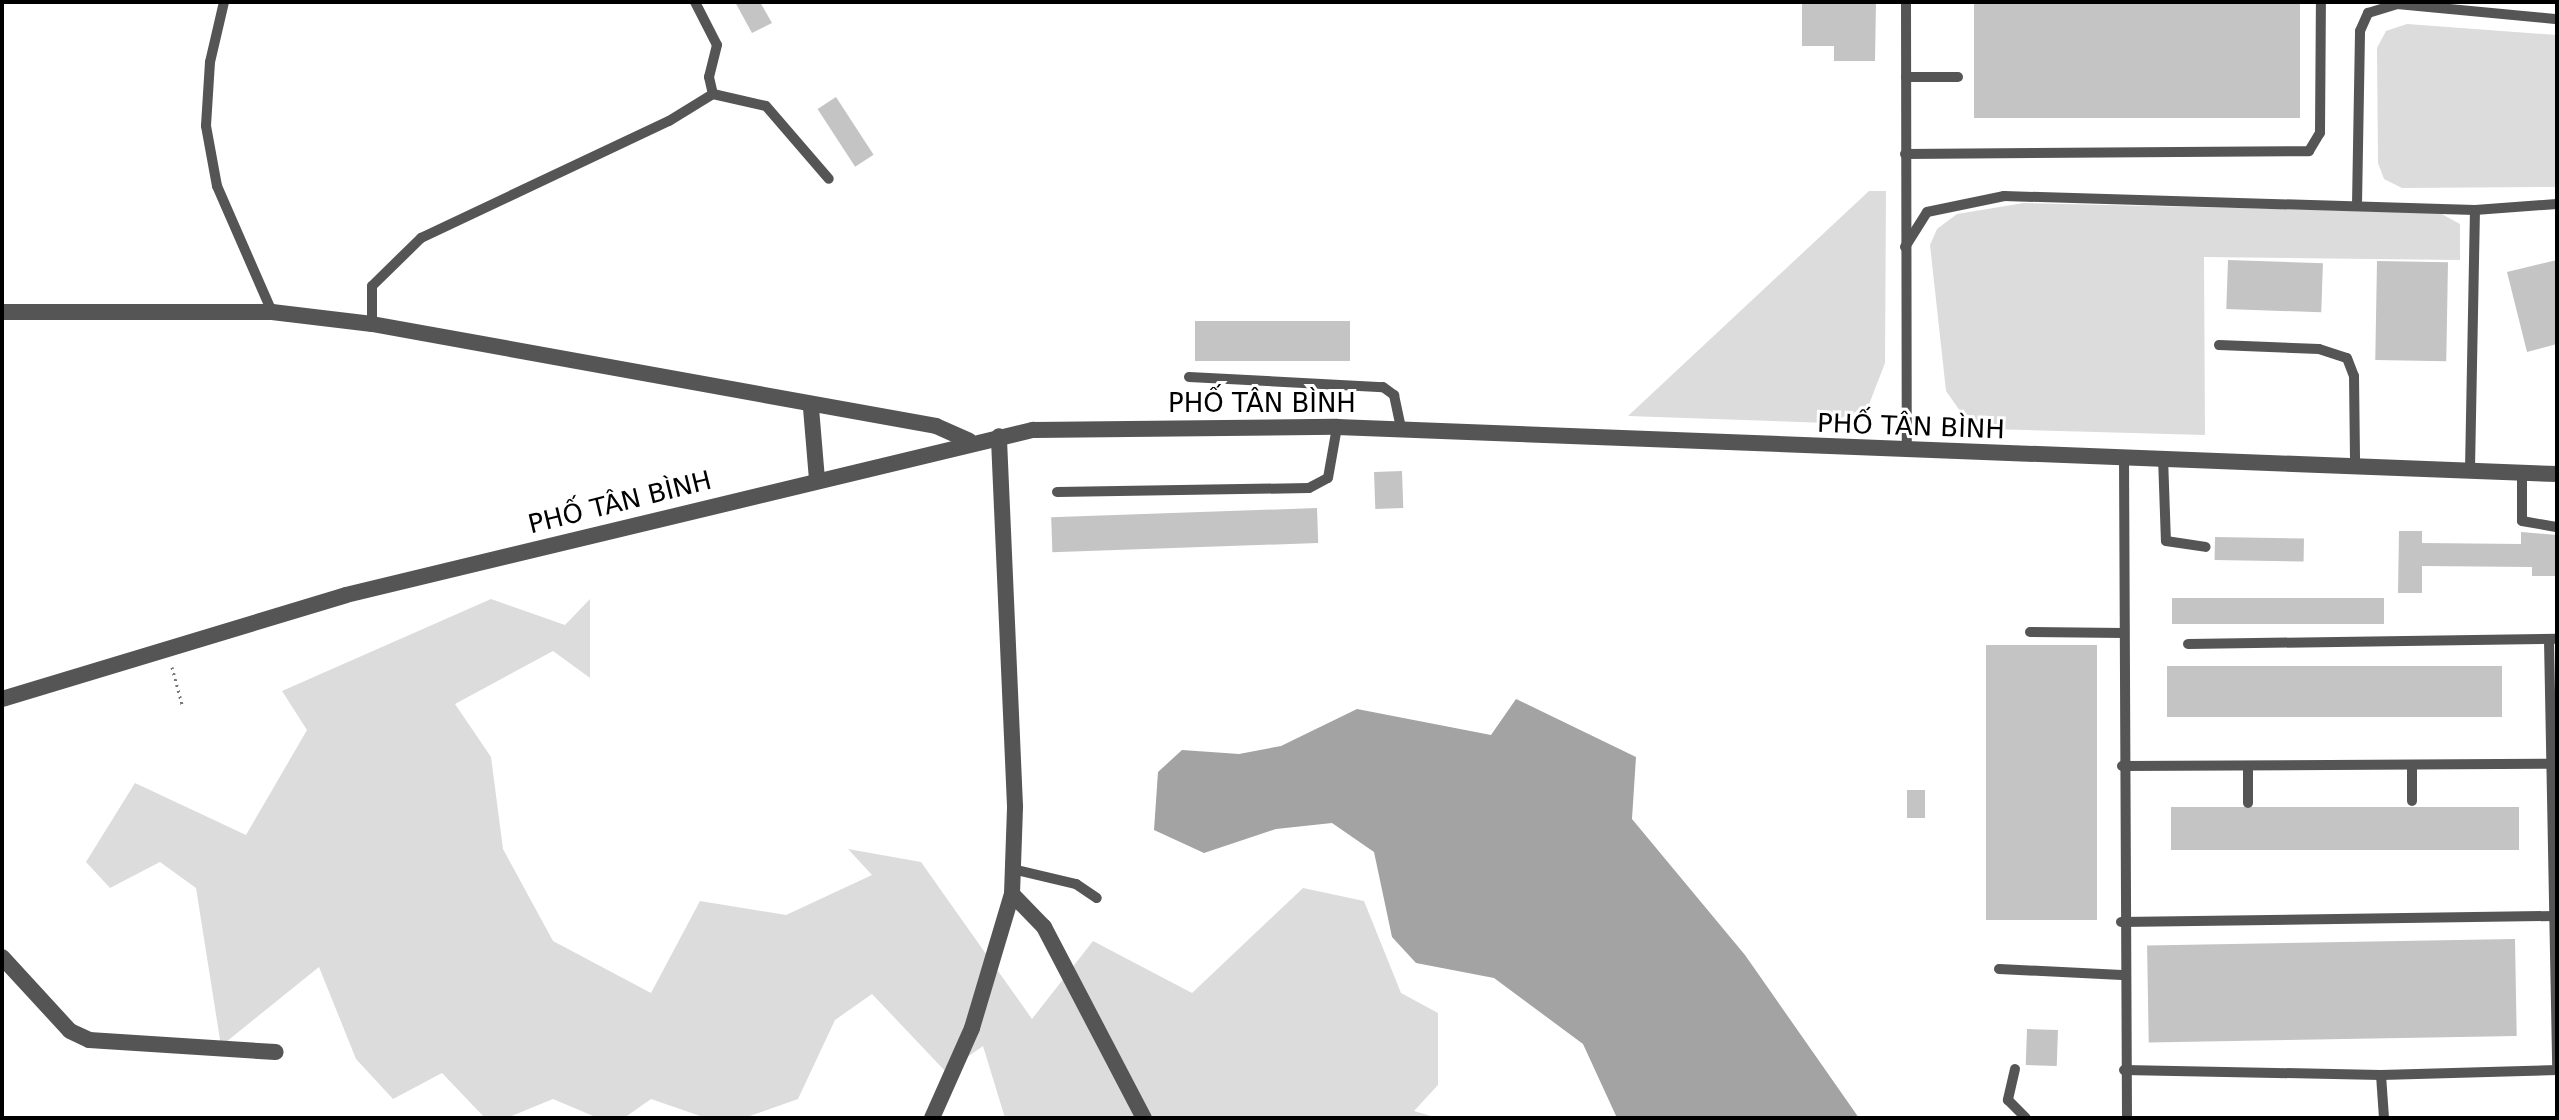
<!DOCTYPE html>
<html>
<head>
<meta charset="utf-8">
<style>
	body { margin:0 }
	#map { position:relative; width:2559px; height:1120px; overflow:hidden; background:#fff; font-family:"DejaVu Sans",sans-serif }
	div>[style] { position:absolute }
	.green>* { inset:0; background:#dcdcdc }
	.water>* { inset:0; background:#a3a3a3 }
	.building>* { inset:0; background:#c4c4c4; transform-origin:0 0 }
	.path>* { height:3px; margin-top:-1.5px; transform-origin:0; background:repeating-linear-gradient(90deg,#777 0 2px,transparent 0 6px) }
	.service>* { height:10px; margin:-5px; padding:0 5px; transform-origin:5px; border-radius:5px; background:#555 }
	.minor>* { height:16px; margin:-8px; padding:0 8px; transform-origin:8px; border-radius:8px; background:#555 }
	.tertiary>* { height:16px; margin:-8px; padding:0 8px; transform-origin:8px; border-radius:8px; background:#555 }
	span { translate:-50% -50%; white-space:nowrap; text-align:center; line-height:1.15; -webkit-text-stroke:6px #fff; paint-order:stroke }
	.street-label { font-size:26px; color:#000 }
	.frame { position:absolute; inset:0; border:4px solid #000; pointer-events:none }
</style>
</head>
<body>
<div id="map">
	<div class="green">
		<div style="clip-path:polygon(2407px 24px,2557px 35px,2557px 187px,2402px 188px,2384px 179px,2378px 163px,2377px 48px,2386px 31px)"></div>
		<div style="clip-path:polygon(1869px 191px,1886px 191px,1885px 363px,1868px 407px,1828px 423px,1628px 416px)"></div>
		<div style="clip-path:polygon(2024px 203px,2440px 213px,2460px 224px,2460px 260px,2204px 257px,2205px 435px,1988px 429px,1965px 418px,1946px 391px,1930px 245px,1937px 229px,1957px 214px)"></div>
		<div style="clip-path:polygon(491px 599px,565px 625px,590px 599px,590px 678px,553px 651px,455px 704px,491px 757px,503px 849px,553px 941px,651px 993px,700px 901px,786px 915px,872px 875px,848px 849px,921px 862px,1032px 1019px,1093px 941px,1192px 993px,1303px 888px,1364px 901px,1401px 993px,1438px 1013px,1438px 1085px,1414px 1111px,1438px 1118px,1005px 1118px,983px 1046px,946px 1072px,872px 994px,835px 1020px,798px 1099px,744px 1118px,706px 1118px,651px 1099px,624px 1118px,598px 1118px,553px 1099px,507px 1118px,485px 1118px,442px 1073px,393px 1099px,356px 1059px,319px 967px,221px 1046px,196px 888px,160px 862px,110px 888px,86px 862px,135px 783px,246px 835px,307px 730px,282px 691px)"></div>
	</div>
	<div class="water">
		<div style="clip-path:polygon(1516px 699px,1636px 757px,1632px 819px,1745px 955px,1859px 1118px,1617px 1118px,1583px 1044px,1494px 978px,1416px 963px,1392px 937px,1374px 852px,1332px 823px,1276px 829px,1204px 853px,1154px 830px,1158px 772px,1182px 750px,1239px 754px,1281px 746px,1357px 709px,1491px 735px)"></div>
	</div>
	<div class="building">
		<div style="clip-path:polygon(735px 2px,760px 2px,772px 23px,752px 33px)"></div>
		<div style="clip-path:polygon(1802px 2px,1876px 2px,1875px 61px,1834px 61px,1834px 46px,1802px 46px)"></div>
		<div style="left:1974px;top:2px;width:326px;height:116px"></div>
		<div style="left:836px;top:97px;width:69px;height:22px;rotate:57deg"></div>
		<div style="left:2228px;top:260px;width:95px;height:49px;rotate:2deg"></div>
		<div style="clip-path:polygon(2557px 260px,2557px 344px,2527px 352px,2507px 272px)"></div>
		<div style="left:2377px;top:261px;width:71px;height:99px;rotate:1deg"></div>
		<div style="left:1350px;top:321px;width:40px;height:155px;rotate:90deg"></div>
		<div style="left:1402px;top:471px;width:37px;height:28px;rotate:88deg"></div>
		<div style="left:1317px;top:508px;width:35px;height:266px;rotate:88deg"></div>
		<div style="clip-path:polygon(2399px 531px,2422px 531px,2422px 543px,2521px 544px,2521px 532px,2557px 535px,2557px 576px,2532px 576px,2532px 567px,2422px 566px,2422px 593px,2398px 593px)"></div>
		<div style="left:2215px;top:537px;width:89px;height:23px;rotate:1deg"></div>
		<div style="left:2384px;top:598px;width:26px;height:212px;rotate:90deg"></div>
		<div style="left:1986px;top:645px;width:111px;height:275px"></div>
		<div style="left:2502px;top:666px;width:51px;height:335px;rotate:90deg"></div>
		<div style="left:1907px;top:790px;width:18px;height:28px"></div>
		<div style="left:2519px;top:807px;width:43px;height:348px;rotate:90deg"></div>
		<div style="left:2515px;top:939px;width:97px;height:368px;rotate:89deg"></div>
		<div style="left:2027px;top:1029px;width:31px;height:36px;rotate:2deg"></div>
	</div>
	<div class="path">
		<div style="left:172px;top:667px;width:39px;rotate:75deg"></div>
	</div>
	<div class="service">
		<div style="left:224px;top:2px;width:62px;rotate:103.1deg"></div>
		<div style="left:210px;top:62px;width:64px;rotate:93.6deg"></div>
		<div style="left:206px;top:126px;width:61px;rotate:79.6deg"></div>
		<div style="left:217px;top:186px;width:137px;rotate:66.4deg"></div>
		<div style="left:695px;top:2px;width:48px;rotate:62.9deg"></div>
		<div style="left:717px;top:45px;width:33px;rotate:104deg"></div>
		<div style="left:709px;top:77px;width:17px;rotate:77deg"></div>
		<div style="left:713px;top:94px;width:54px;rotate:12.8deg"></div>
		<div style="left:766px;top:106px;width:96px;rotate:49.2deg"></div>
		<div style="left:1906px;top:2px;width:450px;rotate:89.9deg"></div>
		<div style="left:1906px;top:77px;width:52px"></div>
		<div style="left:1905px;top:154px;width:404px;rotate:-0.4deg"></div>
		<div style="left:2309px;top:151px;width:21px;rotate:-59deg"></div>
		<div style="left:2320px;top:133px;width:131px;rotate:-89.6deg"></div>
		<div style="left:2357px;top:205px;width:174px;rotate:-89deg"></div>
		<div style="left:2360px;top:31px;width:20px;rotate:-66deg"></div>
		<div style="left:2368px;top:13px;width:30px;rotate:-17deg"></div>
		<div style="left:2397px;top:4px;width:161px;rotate:5.4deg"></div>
		<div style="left:1905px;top:247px;width:41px;rotate:-57.8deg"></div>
		<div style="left:1927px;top:212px;width:79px;rotate:-11.7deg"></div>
		<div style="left:2004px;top:196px;width:471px;rotate:1.7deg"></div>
		<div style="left:2475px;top:210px;width:82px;rotate:-4.2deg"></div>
		<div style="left:372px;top:324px;width:38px;rotate:-90deg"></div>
		<div style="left:372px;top:286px;width:69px;rotate:-44.4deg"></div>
		<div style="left:421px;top:238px;width:274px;rotate:-25.3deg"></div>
		<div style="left:669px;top:121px;width:52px;rotate:-31.5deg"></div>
		<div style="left:2219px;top:345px;width:100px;rotate:2.3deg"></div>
		<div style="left:2319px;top:349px;width:29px;rotate:18deg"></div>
		<div style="left:2347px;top:358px;width:19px;rotate:69deg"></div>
		<div style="left:2354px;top:376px;width:88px;rotate:89.3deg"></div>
		<div style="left:1189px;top:377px;width:194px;rotate:3deg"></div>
		<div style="left:1383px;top:387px;width:14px;rotate:36deg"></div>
		<div style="left:1394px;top:395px;width:35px;rotate:78deg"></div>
		<div style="left:2124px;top:456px;width:662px;rotate:89.74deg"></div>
		<div style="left:2163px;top:457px;width:84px;rotate:88deg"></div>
		<div style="left:2166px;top:541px;width:40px;rotate:8.5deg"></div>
		<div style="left:2470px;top:469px;width:259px;rotate:-88.9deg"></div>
		<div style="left:2522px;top:472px;width:49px;rotate:90deg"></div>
		<div style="left:2522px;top:521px;width:36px;rotate:10deg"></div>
		<div style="left:1057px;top:492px;width:252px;rotate:-0.9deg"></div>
		<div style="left:1309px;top:488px;width:21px;rotate:-28deg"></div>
		<div style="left:1328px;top:478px;width:52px;rotate:-80deg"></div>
		<div style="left:2030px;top:632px;width:94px;rotate:0.6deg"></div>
		<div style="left:2549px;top:640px;width:430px;rotate:88.9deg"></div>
		<div style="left:2188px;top:644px;width:369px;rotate:-0.8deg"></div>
		<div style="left:2412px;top:765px;width:36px;rotate:90deg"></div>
		<div style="left:2122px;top:766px;width:435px;rotate:-0.3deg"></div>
		<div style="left:2248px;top:766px;width:37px;rotate:90deg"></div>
		<div style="left:1012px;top:869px;width:66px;rotate:13.2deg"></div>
		<div style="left:1076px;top:884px;width:25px;rotate:34deg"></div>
		<div style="left:2121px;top:922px;width:436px;rotate:-0.8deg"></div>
		<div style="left:1999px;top:969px;width:123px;rotate:2.8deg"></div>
		<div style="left:2015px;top:1069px;width:32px;rotate:103deg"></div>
		<div style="left:2008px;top:1100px;width:25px;rotate:45deg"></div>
		<div style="left:2124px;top:1070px;width:257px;rotate:1.1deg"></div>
		<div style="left:2381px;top:1075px;width:176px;rotate:-1.6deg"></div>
		<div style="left:2381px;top:1075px;width:43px;rotate:86deg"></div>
	</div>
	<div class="minor">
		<div style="left:2px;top:312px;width:270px"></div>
		<div style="left:272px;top:312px;width:101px;rotate:6.8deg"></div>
		<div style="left:372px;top:324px;width:573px;rotate:10.25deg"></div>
		<div style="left:936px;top:426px;width:36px;rotate:24deg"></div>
		<div style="left:811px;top:408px;width:71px;rotate:85.2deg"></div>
		<div style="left:1012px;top:894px;width:46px;rotate:45.9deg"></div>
		<div style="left:1044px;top:927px;width:216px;rotate:62.4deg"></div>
		<div style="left:2px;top:957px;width:100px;rotate:47.4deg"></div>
		<div style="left:70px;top:1031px;width:21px;rotate:25deg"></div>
		<div style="left:89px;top:1040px;width:187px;rotate:3.7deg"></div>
		<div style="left:932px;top:1118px;width:98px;rotate:-66deg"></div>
		<div style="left:972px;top:1028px;width:140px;rotate:-73.4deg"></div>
		<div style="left:1012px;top:894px;width:88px;rotate:-88deg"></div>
		<div style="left:1015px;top:806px;width:370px;rotate:-92.5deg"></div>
	</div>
	<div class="tertiary">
		<div style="left:2px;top:699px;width:359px;rotate:-16.8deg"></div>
		<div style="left:346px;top:595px;width:707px;rotate:-13.51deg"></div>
		<div style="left:1033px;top:430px;width:304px;rotate:-0.6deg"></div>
		<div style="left:1337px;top:427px;width:1221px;rotate:2.21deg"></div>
	</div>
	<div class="street-label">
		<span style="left:1262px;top:404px">PHỐ TÂN BÌNH</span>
		<span style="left:1911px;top:427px;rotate:2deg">PHỐ TÂN BÌNH</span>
		<span style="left:620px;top:503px;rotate:-14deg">PHỐ TÂN BÌNH</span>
	</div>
	<div class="frame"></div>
</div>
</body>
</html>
